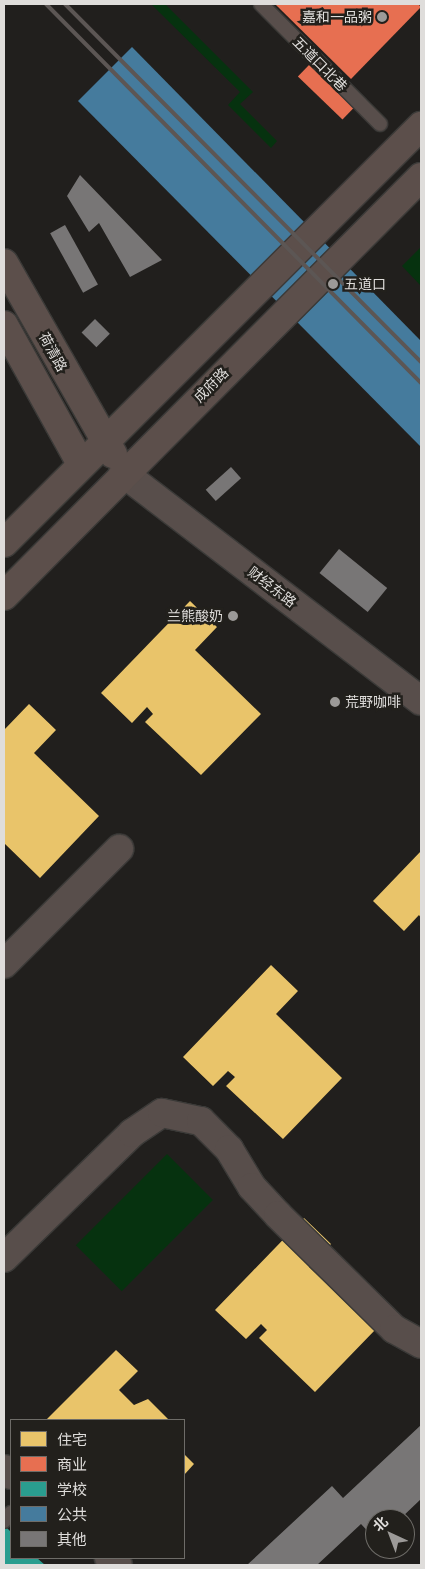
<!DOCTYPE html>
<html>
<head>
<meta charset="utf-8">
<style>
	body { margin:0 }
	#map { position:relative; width:425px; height:1569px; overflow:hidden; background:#211f1d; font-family:"Open Sans","Noto Sans SC",sans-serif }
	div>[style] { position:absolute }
	.green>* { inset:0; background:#06320f; transform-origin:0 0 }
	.homes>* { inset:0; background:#e9c46a }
	.shops>* { inset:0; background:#e76f51; transform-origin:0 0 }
	.schools>* { inset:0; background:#2a9d8f }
	.public>* { inset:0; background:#457b9d }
	.building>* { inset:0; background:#787676; transform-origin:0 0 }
	.roads { filter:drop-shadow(1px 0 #3b3a38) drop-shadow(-1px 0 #3b3a38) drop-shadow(0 1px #3b3a38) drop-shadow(0 -1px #3b3a38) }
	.service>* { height:14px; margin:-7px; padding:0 7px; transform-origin:7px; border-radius:7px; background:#584e4b }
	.minor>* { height:28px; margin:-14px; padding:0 14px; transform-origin:14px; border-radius:14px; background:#584e4b }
	.tertiary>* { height:28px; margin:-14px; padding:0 14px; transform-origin:14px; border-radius:14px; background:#584e4b }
	.secondary>* { height:28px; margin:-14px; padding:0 14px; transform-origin:14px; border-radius:14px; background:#5c4f4b }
	.rail>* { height:4px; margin:-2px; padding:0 2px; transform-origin:2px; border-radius:2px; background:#5c5654 }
	.dots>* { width:14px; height:14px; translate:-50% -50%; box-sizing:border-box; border:2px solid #22201c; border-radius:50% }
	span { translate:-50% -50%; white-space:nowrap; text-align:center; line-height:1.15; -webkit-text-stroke:5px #22201c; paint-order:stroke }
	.poi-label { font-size:14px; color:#dfdddb }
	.right { translate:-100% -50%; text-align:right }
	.left { translate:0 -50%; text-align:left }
	.street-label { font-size:14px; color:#dfdddb }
	.frame { position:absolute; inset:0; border:5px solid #dfdddb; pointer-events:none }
	.legend { position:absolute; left:10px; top:1419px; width:175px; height:140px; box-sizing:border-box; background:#22201c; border:1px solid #6e6c68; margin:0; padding:6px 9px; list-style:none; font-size:15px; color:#dfdddb }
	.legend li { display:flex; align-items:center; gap:10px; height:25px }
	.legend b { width:25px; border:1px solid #6e6c68 }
	.north { position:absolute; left:365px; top:1509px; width:50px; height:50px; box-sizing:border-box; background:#22201c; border:1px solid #6e6c68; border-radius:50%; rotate:317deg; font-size:14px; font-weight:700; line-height:20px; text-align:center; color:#dfdddb }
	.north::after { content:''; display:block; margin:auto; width:18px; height:22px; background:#9c9a98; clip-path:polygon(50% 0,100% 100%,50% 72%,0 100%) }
</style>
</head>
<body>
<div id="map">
	<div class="green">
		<div style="clip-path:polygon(151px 4px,165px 4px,253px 92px,240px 104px,277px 141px,271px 148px,228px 105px,240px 92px)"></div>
		<div style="clip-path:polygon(421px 247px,421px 286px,402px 266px)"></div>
		<div style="left:167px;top:1154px;width:65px;height:129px;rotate:45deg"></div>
	</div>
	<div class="homes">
		<div style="clip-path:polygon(190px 601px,217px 627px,195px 650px,261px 714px,201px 775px,145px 722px,153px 714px,147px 707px,132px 723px,101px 693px)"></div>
		<div style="clip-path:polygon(29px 704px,56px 730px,34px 753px,99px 816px,40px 878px,4px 843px,4px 730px)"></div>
		<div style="clip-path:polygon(421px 851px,421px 918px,419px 915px,404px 931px,373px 901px)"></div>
		<div style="clip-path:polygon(271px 965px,298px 991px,276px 1014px,342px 1078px,283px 1139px,226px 1086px,235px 1077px,228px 1071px,213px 1086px,183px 1057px)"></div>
		<div style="clip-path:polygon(304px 1218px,331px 1244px,309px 1267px,375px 1330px,315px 1392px,259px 1338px,267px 1330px,261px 1324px,246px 1339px,215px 1310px)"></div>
		<div style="clip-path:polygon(116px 1350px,138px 1371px,119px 1390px,134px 1405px,148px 1399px,169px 1420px,46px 1420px)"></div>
		<div style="clip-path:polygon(184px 1454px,194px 1464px,184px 1475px)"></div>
	</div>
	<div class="shops">
		<div style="clip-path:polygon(275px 4px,418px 4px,421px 7px,351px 79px)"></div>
		<div style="left:309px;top:65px;width:62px;height:16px;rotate:44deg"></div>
	</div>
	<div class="schools">
		<div style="clip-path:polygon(4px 1525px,11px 1532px,11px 1558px,37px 1558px,45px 1565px,4px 1565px)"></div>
	</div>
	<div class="public">
		<div style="clip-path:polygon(132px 47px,421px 341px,421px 447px,78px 101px)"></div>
	</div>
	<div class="building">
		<div style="clip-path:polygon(80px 175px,162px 260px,130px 277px,99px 223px,89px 232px,67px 196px)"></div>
		<div style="left:65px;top:225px;width:68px;height:17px;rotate:61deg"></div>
		<div style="left:95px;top:319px;width:21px;height:19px;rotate:45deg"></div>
		<div style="left:231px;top:467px;width:15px;height:34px;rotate:48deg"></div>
		<div style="left:339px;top:549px;width:62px;height:31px;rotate:39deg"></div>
		<div style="clip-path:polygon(421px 1425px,421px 1499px,400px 1519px,375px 1519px,375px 1539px,361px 1524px,317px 1565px,247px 1565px,332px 1486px,343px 1498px)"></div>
	</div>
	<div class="roads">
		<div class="service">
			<div style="left:261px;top:4px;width:169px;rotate:45.2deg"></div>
			<div style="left:4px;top:1521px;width:11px;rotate:-49deg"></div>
		</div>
		<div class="minor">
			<div style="left:4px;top:964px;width:163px;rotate:-45deg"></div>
			<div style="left:4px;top:1258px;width:179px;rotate:-44.3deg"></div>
			<div style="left:132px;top:1133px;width:36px;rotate:-34deg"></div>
			<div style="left:162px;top:1113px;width:40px;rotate:12deg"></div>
			<div style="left:201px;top:1121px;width:40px;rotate:45deg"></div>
			<div style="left:229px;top:1149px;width:44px;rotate:58.8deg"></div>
			<div style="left:252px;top:1187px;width:38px;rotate:47deg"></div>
			<div style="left:278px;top:1215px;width:163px;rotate:44.5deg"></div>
			<div style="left:394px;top:1329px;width:31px;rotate:29deg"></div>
			<div style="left:4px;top:1469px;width:9px;rotate:41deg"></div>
			<div style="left:109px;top:1558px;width:11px;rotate:38deg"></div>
		</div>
		<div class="tertiary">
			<div style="left:123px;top:473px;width:375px;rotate:37.4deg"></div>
		</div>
		<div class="secondary">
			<div style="left:4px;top:263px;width:220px;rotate:60.3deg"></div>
			<div style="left:4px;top:325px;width:159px;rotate:61deg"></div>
			<div style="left:4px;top:543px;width:590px;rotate:-45deg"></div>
			<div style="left:4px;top:596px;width:591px;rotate:-45.14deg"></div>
		</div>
	</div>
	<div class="rail">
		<div style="left:46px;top:4px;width:533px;rotate:45.3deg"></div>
		<div style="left:65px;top:4px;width:505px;rotate:45.16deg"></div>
	</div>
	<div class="dots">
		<div style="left:382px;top:17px;background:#9c9a98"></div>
		<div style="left:333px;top:284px;background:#9c9a98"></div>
		<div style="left:233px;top:616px;background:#9c9a98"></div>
		<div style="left:335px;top:702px;background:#9c9a98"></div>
	</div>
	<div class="poi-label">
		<span class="right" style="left:372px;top:17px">嘉和一品粥</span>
		<span class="left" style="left:344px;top:284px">五道口</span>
		<span class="right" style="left:223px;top:616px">兰熊酸奶</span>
		<span class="left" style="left:345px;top:702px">荒野咖啡</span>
	</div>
	<div class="street-label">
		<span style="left:320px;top:64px;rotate:45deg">五道口北巷</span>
		<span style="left:53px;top:352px;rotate:61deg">荷清路</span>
		<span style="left:211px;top:385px;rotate:-45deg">成府路</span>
		<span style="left:272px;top:587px;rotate:37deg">财经东路</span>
	</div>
	<div class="frame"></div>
	<ul class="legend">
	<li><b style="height:14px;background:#e9c46a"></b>住宅</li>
	<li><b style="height:14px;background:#e76f51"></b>商业</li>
	<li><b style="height:14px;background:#2a9d8f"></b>学校</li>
	<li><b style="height:14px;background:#457b9d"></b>公共</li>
	<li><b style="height:14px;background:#787676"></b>其他</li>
	</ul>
	<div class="north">北</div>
</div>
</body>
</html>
